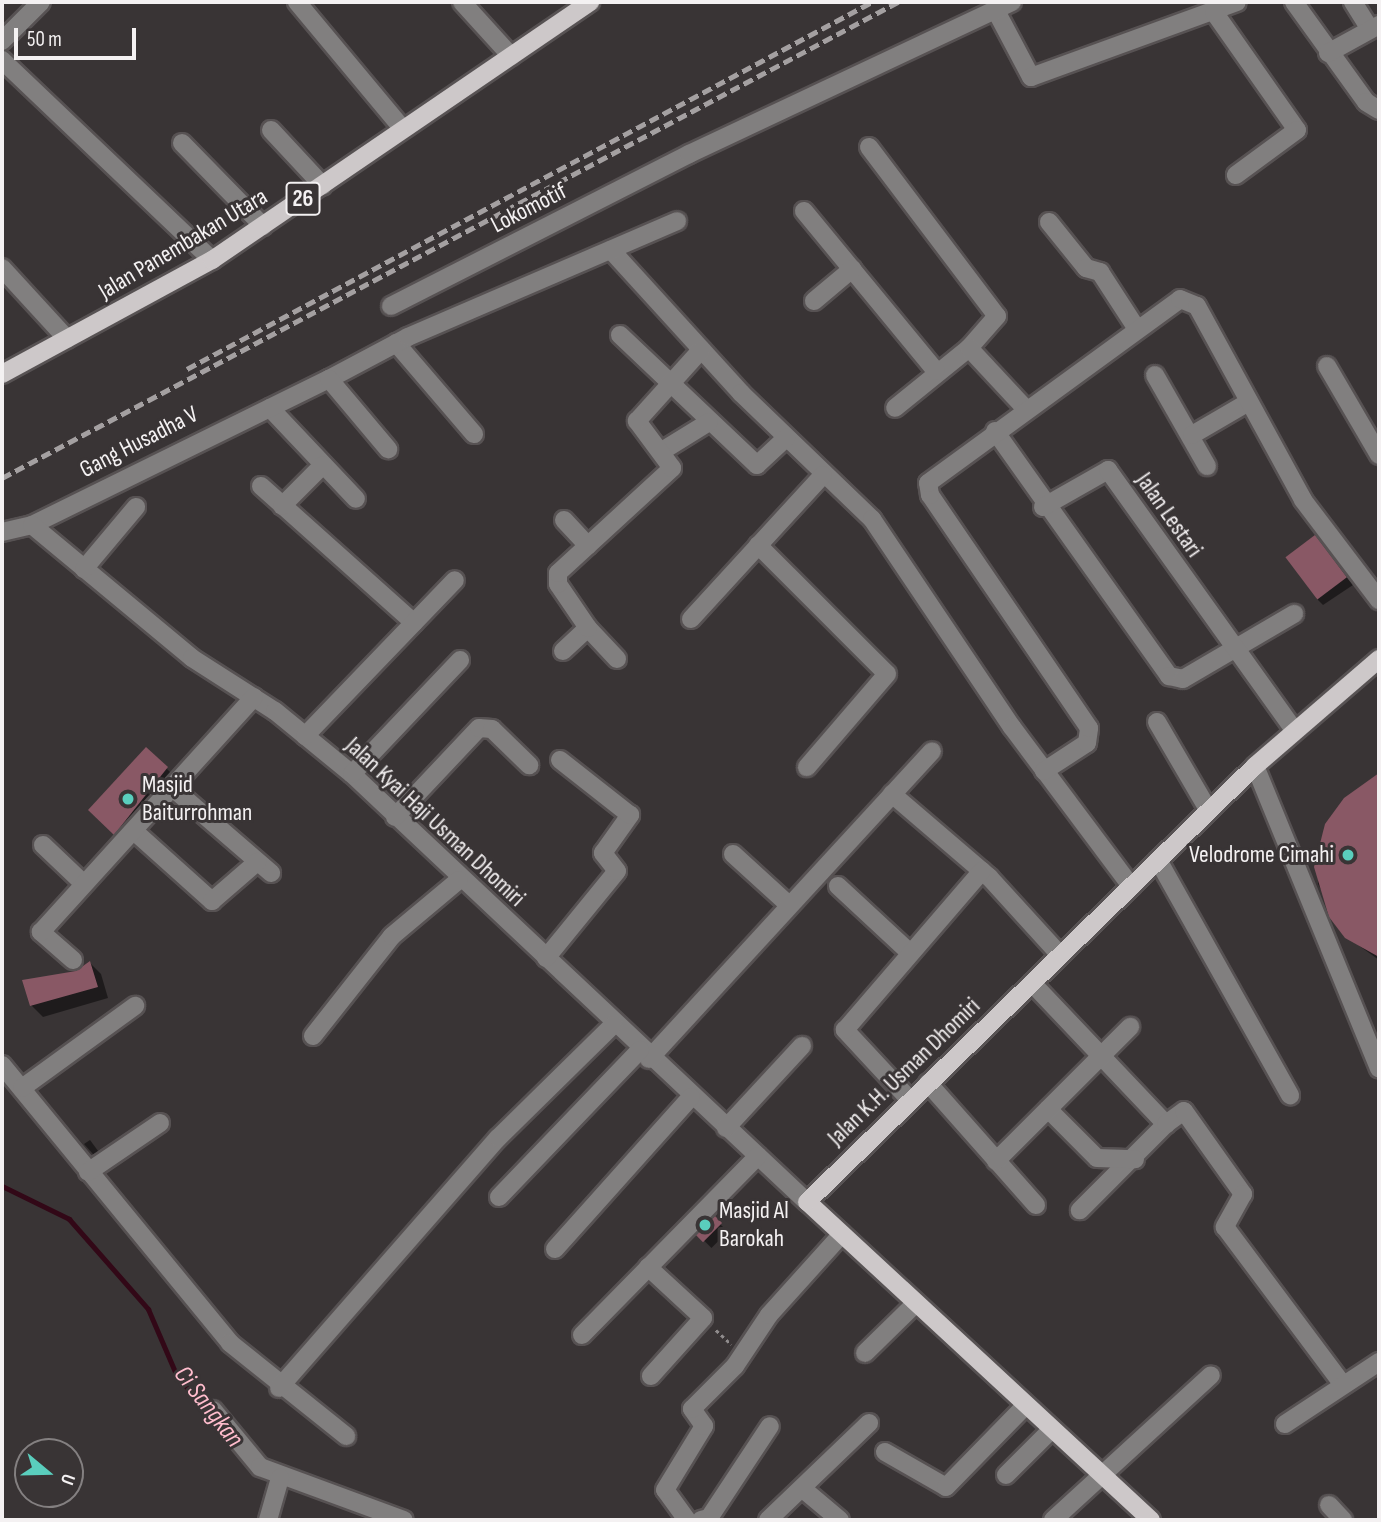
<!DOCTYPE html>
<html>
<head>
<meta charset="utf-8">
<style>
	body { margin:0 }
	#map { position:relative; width:1381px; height:1522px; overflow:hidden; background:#393435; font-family:"Sofia Sans Condensed",sans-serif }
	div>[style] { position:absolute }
	.shadow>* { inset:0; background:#0007; transform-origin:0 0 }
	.stream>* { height:5px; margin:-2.5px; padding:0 2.5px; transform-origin:2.5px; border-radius:2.5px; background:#320817 }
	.building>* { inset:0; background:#895865; transform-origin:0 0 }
	.path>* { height:2.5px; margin-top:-1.25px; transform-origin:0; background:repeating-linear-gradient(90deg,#8f8b8c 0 3.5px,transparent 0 7px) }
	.roads { filter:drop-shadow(2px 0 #575253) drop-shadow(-2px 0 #575253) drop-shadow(0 2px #575253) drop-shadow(0 -2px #575253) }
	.minor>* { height:18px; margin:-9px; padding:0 9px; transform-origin:9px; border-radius:9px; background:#817f7f }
	.major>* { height:18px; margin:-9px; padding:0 9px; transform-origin:9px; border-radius:9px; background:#cdc8c9 }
	.rail>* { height:5px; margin-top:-2.5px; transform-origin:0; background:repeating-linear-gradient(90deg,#a4a0a1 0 10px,transparent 0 15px) }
	.dots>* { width:19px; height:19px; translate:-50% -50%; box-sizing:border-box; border:4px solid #393435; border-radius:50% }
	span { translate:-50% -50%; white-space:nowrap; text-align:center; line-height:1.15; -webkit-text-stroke:6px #393435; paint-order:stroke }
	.shield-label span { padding:2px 5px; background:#393435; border:2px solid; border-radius:5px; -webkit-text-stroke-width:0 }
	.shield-label { font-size:23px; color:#f4f1f2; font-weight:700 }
	.street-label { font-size:24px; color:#f4f1f2 }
	.poi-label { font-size:24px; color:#f4f1f2 }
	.left { translate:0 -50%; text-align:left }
	.right { translate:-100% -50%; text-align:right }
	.water-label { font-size:26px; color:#ffbdcd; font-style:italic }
	.frame { position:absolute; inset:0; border:4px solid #f4f1f2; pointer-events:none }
	.north { position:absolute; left:14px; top:1438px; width:70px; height:70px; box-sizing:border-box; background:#393435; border:2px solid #848081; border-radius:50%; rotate:109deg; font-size:19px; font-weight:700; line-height:28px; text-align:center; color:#f4f1f2 }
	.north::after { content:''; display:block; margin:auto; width:24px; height:32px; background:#5acebd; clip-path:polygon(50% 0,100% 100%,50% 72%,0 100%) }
	.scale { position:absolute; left:14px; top:28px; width:122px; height:32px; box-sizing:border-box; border:4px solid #f4f1f2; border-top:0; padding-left:9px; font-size:21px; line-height:24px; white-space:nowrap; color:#f4f1f2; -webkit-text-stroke:5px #393435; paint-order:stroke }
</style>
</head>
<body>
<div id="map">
	<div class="shadow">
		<div style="clip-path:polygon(1315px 537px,1353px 585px,1323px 605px,1316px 598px)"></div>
		<div style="clip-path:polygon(166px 768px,182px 784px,176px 798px,130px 849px,105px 825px)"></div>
		<div style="clip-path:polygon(1379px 776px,1379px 960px,1347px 937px,1318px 884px,1320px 843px,1346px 799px)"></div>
		<div style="clip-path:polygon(90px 963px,101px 974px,108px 998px,43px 1017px,31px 1005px)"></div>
		<div style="clip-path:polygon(90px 1140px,104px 1159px,100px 1162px,84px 1144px)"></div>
		<div style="left:715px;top:1219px;width:18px;height:23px;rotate:45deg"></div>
	</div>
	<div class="stream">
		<div style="left:2px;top:1186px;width:75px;rotate:26.2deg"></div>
		<div style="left:69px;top:1219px;width:120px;rotate:48.7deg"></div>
		<div style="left:148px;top:1309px;width:71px;rotate:66.7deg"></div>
		<div style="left:176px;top:1374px;width:53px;rotate:51.2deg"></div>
	</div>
	<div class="building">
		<div style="left:1315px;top:535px;width:53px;height:37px;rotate:53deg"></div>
		<div style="clip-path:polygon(146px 747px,168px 767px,114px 835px,88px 810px)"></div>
		<div style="clip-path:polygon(1379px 773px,1379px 957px,1345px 938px,1329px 917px,1314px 867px,1325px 824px,1344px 798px)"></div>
		<div style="clip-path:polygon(90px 961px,98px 987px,30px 1006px,22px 980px,76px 971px)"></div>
		<div style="left:715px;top:1216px;width:10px;height:27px;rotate:45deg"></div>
	</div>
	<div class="path">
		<div style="left:716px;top:1330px;width:21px;rotate:43deg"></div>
	</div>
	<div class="roads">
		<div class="minor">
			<div style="left:297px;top:2px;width:165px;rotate:50.2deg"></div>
			<div style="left:462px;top:2px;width:73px;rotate:47.8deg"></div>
			<div style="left:1294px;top:2px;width:123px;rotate:54.2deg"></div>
			<div style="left:1366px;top:102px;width:15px;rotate:32deg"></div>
			<div style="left:1353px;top:2px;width:32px;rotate:58deg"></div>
			<div style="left:995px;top:9px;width:77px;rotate:62.1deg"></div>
			<div style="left:1031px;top:77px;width:219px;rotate:-20deg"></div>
			<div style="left:1214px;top:12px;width:144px;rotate:54.9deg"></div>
			<div style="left:1297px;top:130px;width:76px;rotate:143.6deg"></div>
			<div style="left:2px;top:41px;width:55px;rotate:-45deg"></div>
			<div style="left:1328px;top:53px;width:58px;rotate:-28.8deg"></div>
			<div style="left:2px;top:60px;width:290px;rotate:43.6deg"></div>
			<div style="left:271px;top:130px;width:76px;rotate:47.1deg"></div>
			<div style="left:182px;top:143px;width:116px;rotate:45.7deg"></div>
			<div style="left:869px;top:147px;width:212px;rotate:52.9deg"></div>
			<div style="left:997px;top:316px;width:43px;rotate:131.2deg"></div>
			<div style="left:969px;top:348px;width:95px;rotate:141deg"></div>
			<div style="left:804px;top:211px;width:207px;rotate:50.5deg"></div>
			<div style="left:1049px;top:222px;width:59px;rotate:51.2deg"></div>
			<div style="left:1086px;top:268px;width:15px;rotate:16deg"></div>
			<div style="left:1100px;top:272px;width:68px;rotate:57deg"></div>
			<div style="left:611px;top:250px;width:193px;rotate:47.7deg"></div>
			<div style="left:741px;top:393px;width:182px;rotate:43.9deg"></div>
			<div style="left:872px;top:519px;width:251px;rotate:56.1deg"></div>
			<div style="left:1012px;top:727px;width:199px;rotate:53.2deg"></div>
			<div style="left:2px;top:268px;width:96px;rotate:47.5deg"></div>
			<div style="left:814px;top:301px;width:50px;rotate:-40.1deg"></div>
			<div style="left:391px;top:306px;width:335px;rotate:-27deg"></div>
			<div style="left:689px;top:154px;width:357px;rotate:-25.2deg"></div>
			<div style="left:620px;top:335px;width:189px;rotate:43.5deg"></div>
			<div style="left:757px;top:465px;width:40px;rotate:-43deg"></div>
			<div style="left:396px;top:343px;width:120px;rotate:49.4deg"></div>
			<div style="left:969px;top:348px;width:82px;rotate:47deg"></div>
			<div style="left:1327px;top:366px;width:103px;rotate:59.7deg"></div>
			<div style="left:1155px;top:375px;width:105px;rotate:60.3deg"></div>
			<div style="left:329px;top:379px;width:89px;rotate:-28deg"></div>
			<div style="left:408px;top:337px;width:293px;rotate:-23.3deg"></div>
			<div style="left:270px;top:408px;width:125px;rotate:46.6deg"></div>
			<div style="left:995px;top:431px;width:301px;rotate:54.6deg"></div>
			<div style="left:1169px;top:676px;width:14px;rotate:12deg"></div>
			<div style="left:1183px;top:679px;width:129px;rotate:-30.4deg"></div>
			<div style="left:1192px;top:435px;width:64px;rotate:-30.2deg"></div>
			<div style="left:662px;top:451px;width:55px;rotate:-31.7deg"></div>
			<div style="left:261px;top:486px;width:205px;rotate:41.8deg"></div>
			<div style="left:282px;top:506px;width:58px;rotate:-45deg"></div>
			<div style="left:1043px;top:507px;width:75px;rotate:-29.6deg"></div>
			<div style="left:1108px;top:470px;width:320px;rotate:54.4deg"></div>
			<div style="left:564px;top:520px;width:35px;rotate:47deg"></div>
			<div style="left:32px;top:525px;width:331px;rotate:-26.2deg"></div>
			<div style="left:329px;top:379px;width:92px;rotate:49.9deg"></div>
			<div style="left:2px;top:532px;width:31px;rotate:-13deg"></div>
			<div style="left:32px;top:525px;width:208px;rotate:39.7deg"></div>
			<div style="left:192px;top:658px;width:98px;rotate:32.6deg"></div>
			<div style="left:275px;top:711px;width:99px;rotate:39.3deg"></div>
			<div style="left:352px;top:774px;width:625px;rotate:43.25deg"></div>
			<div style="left:758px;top:545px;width:182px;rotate:45deg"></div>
			<div style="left:887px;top:674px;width:123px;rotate:130.7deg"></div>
			<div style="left:84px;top:569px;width:81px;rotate:-50deg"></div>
			<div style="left:691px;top:619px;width:195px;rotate:-47.5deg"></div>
			<div style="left:563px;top:651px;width:34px;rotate:-43deg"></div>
			<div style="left:617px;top:659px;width:42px;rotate:-133.1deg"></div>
			<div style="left:588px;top:628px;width:53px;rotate:-124.3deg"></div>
			<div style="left:558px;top:584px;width:11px;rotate:-90deg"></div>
			<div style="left:558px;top:573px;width:155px;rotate:-42.6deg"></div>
			<div style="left:672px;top:468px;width:59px;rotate:-126.7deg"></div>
			<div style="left:637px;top:421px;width:96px;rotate:-48deg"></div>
			<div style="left:1157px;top:722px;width:103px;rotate:59.7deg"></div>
			<div style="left:305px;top:736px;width:216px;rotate:-46.1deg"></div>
			<div style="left:1255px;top:766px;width:327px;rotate:67.7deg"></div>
			<div style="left:1044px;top:771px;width:51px;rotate:-33.1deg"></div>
			<div style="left:1087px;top:743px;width:15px;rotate:-82deg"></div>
			<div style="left:1089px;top:728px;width:282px;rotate:-124.3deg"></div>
			<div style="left:930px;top:495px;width:12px;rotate:-99deg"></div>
			<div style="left:928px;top:483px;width:312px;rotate:-36.1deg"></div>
			<div style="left:1180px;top:299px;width:18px;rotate:22deg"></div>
			<div style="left:1197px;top:306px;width:221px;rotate:61.3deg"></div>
			<div style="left:1303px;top:500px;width:126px;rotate:52.8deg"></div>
			<div style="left:352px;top:774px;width:157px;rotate:-46.5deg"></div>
			<div style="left:175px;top:790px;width:127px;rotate:40.8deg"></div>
			<div style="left:892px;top:794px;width:128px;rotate:40.6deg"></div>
			<div style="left:989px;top:877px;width:105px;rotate:47.7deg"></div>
			<div style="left:395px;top:817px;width:122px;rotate:-46.7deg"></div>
			<div style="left:479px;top:728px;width:13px;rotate:4deg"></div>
			<div style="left:492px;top:729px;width:52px;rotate:44.2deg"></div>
			<div style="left:134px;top:831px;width:105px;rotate:41.9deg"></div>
			<div style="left:212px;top:901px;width:60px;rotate:-40.9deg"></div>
			<div style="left:43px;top:845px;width:54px;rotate:43.5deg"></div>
			<div style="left:733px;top:854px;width:74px;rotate:42.3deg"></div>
			<div style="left:1158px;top:860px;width:270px;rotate:60.7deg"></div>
			<div style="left:838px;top:886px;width:98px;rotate:42.9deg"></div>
			<div style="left:546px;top:958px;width:112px;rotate:-50.8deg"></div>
			<div style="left:617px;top:871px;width:23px;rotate:-128deg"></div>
			<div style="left:603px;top:853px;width:47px;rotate:-54.6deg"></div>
			<div style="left:630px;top:815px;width:89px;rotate:-141.8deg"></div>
			<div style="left:73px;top:960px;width:43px;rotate:-138.8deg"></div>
			<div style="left:41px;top:932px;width:317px;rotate:-47.8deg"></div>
			<div style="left:1032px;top:983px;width:195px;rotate:46.5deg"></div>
			<div style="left:1166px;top:1124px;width:122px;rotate:135deg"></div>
			<div style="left:313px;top:1036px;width:127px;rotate:-51.7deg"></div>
			<div style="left:392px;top:936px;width:87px;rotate:-39.9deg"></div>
			<div style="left:649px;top:1059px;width:418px;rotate:-47.4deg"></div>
			<div style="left:2px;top:1065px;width:360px;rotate:50.6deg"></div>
			<div style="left:230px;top:1343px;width:149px;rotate:38.7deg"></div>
			<div style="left:928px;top:1083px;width:163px;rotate:48.5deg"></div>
			<div style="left:22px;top:1088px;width:140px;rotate:-36deg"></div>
			<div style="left:910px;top:1100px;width:96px;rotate:-132.9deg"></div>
			<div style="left:845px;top:1030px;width:210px;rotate:-49.3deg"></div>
			<div style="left:1048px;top:1109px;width:69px;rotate:45deg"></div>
			<div style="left:1097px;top:1158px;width:38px;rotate:2deg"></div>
			<div style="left:1166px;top:1124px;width:22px;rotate:-36deg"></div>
			<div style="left:1184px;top:1111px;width:102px;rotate:54.6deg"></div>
			<div style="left:1243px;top:1194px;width:38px;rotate:119deg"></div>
			<div style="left:1225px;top:1227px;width:194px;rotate:53.2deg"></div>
			<div style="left:726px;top:1128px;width:112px;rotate:-47.2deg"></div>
			<div style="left:996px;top:1161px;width:190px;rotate:-45deg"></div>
			<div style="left:88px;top:1172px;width:87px;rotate:-34.2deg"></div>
			<div style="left:499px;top:1197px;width:204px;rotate:-46.2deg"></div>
			<div style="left:555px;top:1249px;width:204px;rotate:-48.2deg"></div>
			<div style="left:648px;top:1267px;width:75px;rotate:42.8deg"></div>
			<div style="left:703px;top:1318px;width:78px;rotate:131.9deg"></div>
			<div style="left:582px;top:1335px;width:251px;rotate:-45.5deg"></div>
			<div style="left:865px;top:1353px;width:71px;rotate:-44.4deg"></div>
			<div style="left:279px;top:1388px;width:332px;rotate:-48.8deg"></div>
			<div style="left:498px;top:1138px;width:161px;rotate:-44.5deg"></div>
			<div style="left:213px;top:1410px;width:74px;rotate:50.5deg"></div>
			<div style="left:260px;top:1467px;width:153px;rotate:20.2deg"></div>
			<div style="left:1285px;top:1424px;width:113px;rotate:-33.4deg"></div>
			<div style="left:885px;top:1452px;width:70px;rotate:29.8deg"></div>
			<div style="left:946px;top:1487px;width:113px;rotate:-45.7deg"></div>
			<div style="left:1006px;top:1475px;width:65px;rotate:-45deg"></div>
			<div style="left:803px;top:1489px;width:48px;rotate:40deg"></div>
			<div style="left:1329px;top:1505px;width:21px;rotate:47deg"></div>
			<div style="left:268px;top:1520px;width:44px;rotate:-74.1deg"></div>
			<div style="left:687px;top:1520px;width:37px;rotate:-126deg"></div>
			<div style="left:665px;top:1490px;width:75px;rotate:-58.6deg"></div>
			<div style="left:704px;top:1426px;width:21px;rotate:-125deg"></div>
			<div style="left:692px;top:1409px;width:61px;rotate:-45deg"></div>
			<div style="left:735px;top:1366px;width:61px;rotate:-56.3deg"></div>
			<div style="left:769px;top:1315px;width:109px;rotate:-48deg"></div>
			<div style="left:701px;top:1520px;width:8px;rotate:-14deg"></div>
			<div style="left:709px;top:1518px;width:110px;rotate:-56.5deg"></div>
			<div style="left:768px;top:1520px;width:140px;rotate:-43.8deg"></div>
			<div style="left:1053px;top:1520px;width:214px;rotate:-42.5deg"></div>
		</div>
		<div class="major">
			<div style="left:2px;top:374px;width:239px;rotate:-28.5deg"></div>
			<div style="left:212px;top:260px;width:458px;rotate:-34.3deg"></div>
			<div style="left:1151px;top:1520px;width:468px;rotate:-137.2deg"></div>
			<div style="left:807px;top:1202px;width:625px;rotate:-44.22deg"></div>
			<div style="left:1255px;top:766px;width:164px;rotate:-40.8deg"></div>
		</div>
	</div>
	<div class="rail">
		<div style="left:187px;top:369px;width:777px;rotate:-28.18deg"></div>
		<div style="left:2px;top:478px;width:1015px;rotate:-27.98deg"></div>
	</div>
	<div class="dots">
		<div style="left:128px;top:799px;background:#5acebd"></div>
		<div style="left:1348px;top:855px;background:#5acebd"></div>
		<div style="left:705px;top:1225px;background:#5acebd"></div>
	</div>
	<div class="shield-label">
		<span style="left:303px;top:199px">26</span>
	</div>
	<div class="street-label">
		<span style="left:529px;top:208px;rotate:-27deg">Lokomotif</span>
		<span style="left:183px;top:244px;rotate:-31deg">Jalan Panembakan Utara</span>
		<span style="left:139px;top:442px;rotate:-27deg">Gang Husadha V</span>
		<span style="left:1169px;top:515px;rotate:55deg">Jalan Lestari</span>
		<span style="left:435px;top:822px;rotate:43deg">Jalan Kyai Haji Usman Dhomiri</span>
		<span style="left:904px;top:1072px;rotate:-44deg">Jalan K.H. Usman Dhomiri</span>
	</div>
	<div class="poi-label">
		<span class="left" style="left:142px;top:799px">Masjid<br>Baiturrohman</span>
		<span class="right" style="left:1334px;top:855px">Velodrome Cimahi</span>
		<span class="left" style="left:719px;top:1225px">Masjid Al<br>Barokah</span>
	</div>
	<div class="water-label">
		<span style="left:208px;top:1407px;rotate:52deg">Ci Sangkan</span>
	</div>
	<div class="frame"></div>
	<div class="north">U</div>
	<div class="scale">50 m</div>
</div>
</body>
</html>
